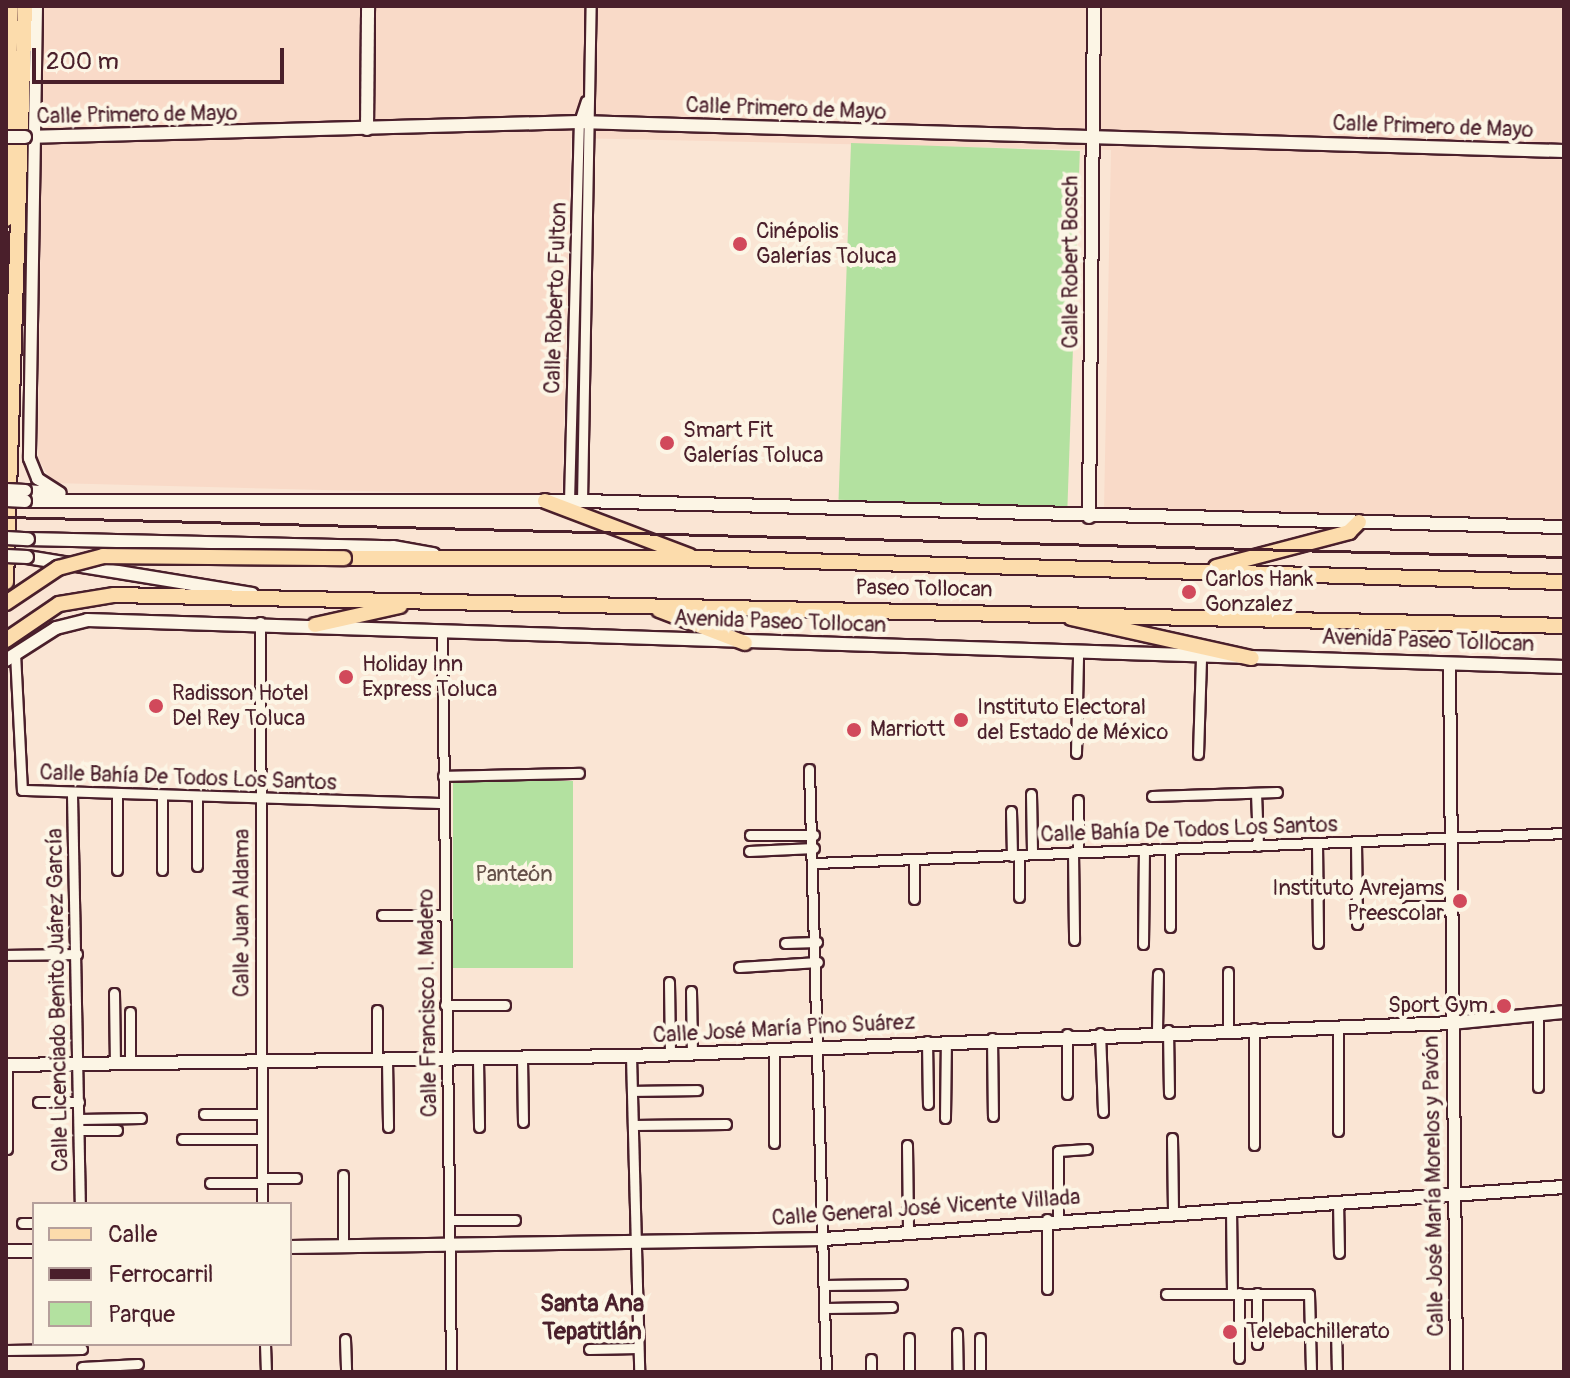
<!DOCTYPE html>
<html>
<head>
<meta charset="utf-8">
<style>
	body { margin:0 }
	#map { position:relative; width:1570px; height:1378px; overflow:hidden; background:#fae5d4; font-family:Pangolin,sans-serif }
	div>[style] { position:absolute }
	.built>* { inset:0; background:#f9dac8 }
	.green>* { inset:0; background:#b3e1a0; transform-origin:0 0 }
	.roads { filter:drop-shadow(2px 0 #4a1f2b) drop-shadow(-2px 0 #4a1f2b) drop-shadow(0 2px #4a1f2b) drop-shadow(0 -2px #4a1f2b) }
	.minor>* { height:9px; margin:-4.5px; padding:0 4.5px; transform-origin:4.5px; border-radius:4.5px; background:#fcf5e5 }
	.tertiary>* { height:11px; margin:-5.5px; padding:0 5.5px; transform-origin:5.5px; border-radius:5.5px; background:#fcf5e5 }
	.secondary>* { height:12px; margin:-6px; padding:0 6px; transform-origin:6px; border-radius:6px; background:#fcf5e5 }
	.primary>* { height:14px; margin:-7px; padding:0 7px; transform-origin:7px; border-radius:7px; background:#fcdcac }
	.trunk>* { height:14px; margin:-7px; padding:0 7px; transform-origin:7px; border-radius:7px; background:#fcdcac }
	.rail>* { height:3px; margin:-1.5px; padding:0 1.5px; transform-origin:1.5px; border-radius:1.5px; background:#4a1f2b }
	.bridges { filter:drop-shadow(2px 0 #4a1f2b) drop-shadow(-2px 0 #4a1f2b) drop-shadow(0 2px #4a1f2b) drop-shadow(0 -2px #4a1f2b) }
	.tertiary-bridge>* { height:11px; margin:-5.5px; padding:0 5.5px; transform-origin:5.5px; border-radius:5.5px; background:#fcf5e5 }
	.secondary-bridge>* { height:12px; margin:-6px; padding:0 6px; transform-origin:6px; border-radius:6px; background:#fcf5e5 }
	.trunk-bridge>* { height:14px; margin:-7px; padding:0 7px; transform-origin:7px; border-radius:7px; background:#fcdcac }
	.dots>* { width:22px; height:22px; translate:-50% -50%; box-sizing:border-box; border:4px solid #fcf5e5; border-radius:50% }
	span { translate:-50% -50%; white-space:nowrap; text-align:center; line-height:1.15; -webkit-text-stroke:8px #fcf5e5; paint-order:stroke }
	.street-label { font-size:22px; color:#4a1f2b }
	.poi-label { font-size:22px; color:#4a1f2b }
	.left { translate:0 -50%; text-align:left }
	.right { translate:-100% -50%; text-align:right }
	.park-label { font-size:22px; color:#645048 }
	.neighbourhood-label { font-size:24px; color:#4a1f2b; font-weight:700 }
	.frame { position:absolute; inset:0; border:8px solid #4a1f2b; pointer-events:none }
	.legend { position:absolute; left:32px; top:1202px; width:260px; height:144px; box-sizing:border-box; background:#fcf5e5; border:2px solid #b59f9b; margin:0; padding:10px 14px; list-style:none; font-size:24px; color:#4a1f2b }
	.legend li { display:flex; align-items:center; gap:16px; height:40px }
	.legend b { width:40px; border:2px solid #b59f9b }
	.scale { position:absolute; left:32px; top:48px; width:252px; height:36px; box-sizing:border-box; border:4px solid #4a1f2b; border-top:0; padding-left:10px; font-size:24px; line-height:28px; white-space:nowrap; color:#4a1f2b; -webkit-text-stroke:6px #fcf5e5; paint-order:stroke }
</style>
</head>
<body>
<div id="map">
	<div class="built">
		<div style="clip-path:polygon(43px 6px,1564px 6px,1564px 519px,1104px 509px,1111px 150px,571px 138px,562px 496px,53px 483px,38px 459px)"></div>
	</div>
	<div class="green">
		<div style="left:851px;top:143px;width:229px;height:357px;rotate:2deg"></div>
		<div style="left:573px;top:781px;width:187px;height:120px;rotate:90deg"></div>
	</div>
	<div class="roads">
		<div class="minor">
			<div style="left:569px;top:501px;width:379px;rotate:-88.5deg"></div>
			<div style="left:579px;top:122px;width:22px;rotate:-72deg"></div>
			<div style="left:582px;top:501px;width:495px;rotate:-89deg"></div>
			<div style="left:260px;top:622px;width:582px;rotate:89.8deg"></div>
			<div style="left:442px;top:633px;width:739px;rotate:89.3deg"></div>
			<div style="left:15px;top:653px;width:137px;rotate:87.1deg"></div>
			<div style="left:22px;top:790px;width:421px;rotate:1.8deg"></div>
			<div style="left:1076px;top:753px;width:99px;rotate:-88.8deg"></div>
			<div style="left:1198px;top:754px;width:97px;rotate:-88.2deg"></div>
			<div style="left:809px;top:769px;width:603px;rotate:88.39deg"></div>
			<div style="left:443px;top:776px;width:136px;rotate:-1.3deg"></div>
			<div style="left:1256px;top:793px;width:53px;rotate:87.8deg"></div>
			<div style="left:1031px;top:794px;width:60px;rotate:89deg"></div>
			<div style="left:72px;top:795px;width:409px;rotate:88.9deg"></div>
			<div style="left:1152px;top:796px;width:125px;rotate:-1.8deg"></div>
			<div style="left:117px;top:797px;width:73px;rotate:90deg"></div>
			<div style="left:197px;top:798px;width:68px;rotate:90deg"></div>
			<div style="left:1078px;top:800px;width:52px;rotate:90deg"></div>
			<div style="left:1011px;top:811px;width:45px;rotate:88.7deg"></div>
			<div style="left:750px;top:835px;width:64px"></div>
			<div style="left:1356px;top:842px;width:82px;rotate:89.3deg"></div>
			<div style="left:1317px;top:843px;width:100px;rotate:89.4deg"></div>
			<div style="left:749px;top:851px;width:65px;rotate:-2.6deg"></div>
			<div style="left:1073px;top:852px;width:88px;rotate:89.3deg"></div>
			<div style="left:1019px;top:855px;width:42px;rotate:90deg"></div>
			<div style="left:815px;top:863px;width:750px;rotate:-2.29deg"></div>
			<div style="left:162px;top:870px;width:73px;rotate:-90deg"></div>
			<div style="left:914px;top:899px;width:40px;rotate:-90deg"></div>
			<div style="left:1408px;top:906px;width:43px"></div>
			<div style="left:382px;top:915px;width:62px"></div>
			<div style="left:1170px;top:927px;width:78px;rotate:-90deg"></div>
			<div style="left:785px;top:943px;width:32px;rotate:-2deg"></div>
			<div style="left:1143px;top:944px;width:95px;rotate:-89.4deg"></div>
			<div style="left:6px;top:955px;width:71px;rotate:-0.8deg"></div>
			<div style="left:739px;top:967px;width:79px;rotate:-3.6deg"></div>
			<div style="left:1228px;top:972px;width:57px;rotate:90deg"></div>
			<div style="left:669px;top:982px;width:73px;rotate:89.2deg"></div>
			<div style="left:691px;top:991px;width:63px;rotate:89.1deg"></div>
			<div style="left:114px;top:993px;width:71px;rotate:89.2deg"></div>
			<div style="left:445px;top:1005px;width:60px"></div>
			<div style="left:377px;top:1010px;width:50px;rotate:90deg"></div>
			<div style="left:130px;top:1012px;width:51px;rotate:90deg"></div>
			<div style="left:1254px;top:1028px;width:117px;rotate:90deg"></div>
			<div style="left:1157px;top:1030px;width:56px;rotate:-89deg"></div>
			<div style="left:1168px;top:1030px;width:63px;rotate:89.1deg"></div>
			<div style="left:1100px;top:1033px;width:79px;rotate:87.8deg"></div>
			<div style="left:1067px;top:1034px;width:60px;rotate:90deg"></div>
			<div style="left:992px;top:1038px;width:78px;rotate:89.3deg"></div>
			<div style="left:927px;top:1041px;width:63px;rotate:89.1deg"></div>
			<div style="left:774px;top:1049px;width:94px;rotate:90deg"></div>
			<div style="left:631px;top:1056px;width:316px;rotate:88.5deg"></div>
			<div style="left:522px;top:1059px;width:63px;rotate:89.1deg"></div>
			<div style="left:387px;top:1060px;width:67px;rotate:89.1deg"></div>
			<div style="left:478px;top:1060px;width:67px;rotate:89.1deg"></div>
			<div style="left:7px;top:1065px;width:84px;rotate:90deg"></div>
			<div style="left:1538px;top:1087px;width:72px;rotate:-90deg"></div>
			<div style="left:632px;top:1091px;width:65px;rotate:-0.9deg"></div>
			<div style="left:38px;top:1102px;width:41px"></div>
			<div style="left:204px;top:1114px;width:58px"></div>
			<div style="left:945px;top:1118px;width:77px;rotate:-89.3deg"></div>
			<div style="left:79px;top:1119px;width:62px;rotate:-0.9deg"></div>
			<div style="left:633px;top:1125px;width:93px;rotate:-0.6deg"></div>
			<div style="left:79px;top:1130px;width:38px"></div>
			<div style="left:1338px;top:1131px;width:105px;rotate:-90deg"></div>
			<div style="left:1172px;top:1138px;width:74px;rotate:89.2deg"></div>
			<div style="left:182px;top:1139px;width:80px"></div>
			<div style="left:907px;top:1145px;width:85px;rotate:89.3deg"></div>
			<div style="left:343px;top:1175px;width:72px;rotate:90deg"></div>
			<div style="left:262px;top:1178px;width:34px"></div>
			<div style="left:210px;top:1183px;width:52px"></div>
			<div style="left:1338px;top:1201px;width:52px;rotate:88.9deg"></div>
			<div style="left:1231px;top:1209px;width:84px;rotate:89.3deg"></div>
			<div style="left:1058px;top:1218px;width:67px;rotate:-90deg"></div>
			<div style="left:1058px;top:1151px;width:29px;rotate:-4deg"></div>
			<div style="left:1047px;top:1219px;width:70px;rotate:90deg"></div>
			<div style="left:450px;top:1220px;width:65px"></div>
			<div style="left:22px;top:1223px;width:12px"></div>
			<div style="left:825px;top:1285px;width:77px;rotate:-0.7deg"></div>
			<div style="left:1257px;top:1293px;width:51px;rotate:90deg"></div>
			<div style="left:1166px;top:1294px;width:143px"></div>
			<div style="left:1309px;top:1294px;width:78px;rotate:88.5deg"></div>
			<div style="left:826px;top:1308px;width:66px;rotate:-0.9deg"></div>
			<div style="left:1336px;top:1329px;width:43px;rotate:88.7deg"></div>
			<div style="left:957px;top:1333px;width:39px;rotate:89deg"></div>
			<div style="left:909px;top:1338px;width:34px;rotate:90deg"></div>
			<div style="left:980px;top:1338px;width:34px;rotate:90deg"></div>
			<div style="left:345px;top:1339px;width:33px;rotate:88deg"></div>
			<div style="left:265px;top:1344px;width:28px;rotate:88deg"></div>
			<div style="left:589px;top:1349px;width:49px;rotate:-1.2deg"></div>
			<div style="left:6px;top:1350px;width:76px;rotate:-0.8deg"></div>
			<div style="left:1239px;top:1358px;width:65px;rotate:-90deg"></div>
			<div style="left:871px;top:1359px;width:13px;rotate:90deg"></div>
			<div style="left:82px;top:1367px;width:56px;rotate:-3.1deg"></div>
		</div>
		<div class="tertiary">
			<div style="left:36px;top:6px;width:452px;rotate:90.9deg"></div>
			<div style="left:29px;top:458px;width:22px;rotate:68deg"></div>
			<div style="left:37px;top:478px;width:27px;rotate:33deg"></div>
			<div style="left:25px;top:490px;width:29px;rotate:4deg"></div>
			<div style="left:1449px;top:663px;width:709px;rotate:89.43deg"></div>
		</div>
		<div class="secondary">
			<div style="left:367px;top:129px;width:123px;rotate:-89.5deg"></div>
			<div style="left:25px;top:137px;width:554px;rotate:-1.55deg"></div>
			<div style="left:579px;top:122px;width:985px;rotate:1.69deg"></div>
			<div style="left:25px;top:501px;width:557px"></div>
			<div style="left:582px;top:501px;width:982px;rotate:1.52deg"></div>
			<div style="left:1089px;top:517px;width:511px;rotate:-89.44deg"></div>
			<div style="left:28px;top:539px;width:365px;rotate:1.3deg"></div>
			<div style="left:393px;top:547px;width:41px;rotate:9.9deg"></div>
			<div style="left:27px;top:557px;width:228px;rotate:9.3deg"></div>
			<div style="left:6px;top:660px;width:59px;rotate:-32.6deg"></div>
			<div style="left:56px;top:628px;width:32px;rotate:-14deg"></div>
			<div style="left:87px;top:620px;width:1478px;rotate:1.82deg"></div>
			<div style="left:6px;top:1065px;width:625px;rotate:-0.83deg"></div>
			<div style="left:631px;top:1056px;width:822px;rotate:-2.3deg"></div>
			<div style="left:1452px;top:1023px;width:113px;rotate:-5.6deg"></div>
			<div style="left:290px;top:1247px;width:534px;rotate:-0.86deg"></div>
			<div style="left:824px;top:1239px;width:742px;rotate:-4.02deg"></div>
			<div style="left:6px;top:1251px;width:28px"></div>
		</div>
		<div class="primary">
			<div style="left:6px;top:219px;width:213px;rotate:-88.7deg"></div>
			<div style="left:6px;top:582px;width:576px;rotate:-88.11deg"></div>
		</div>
		<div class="trunk">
			<div style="left:545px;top:501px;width:155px;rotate:20.8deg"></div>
			<div style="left:344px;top:558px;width:350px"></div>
			<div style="left:694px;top:558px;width:870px;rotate:1.58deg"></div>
			<div style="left:1216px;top:567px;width:138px;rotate:-14.7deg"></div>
			<div style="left:1349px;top:532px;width:14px;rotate:-45deg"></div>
			<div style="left:659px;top:610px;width:92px;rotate:21deg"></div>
			<div style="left:1071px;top:618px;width:185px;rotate:12.5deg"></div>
			<div style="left:315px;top:625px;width:87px;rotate:-12.6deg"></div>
			<div style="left:6px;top:640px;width:64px;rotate:-34.2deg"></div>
			<div style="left:59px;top:604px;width:56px;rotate:-9.3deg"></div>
			<div style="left:114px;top:595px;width:1450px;rotate:1.22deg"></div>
		</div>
	</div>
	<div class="rail">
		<div style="left:6px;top:517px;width:1559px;rotate:1.47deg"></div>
	</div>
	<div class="bridges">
		<div class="tertiary-bridge">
			<div style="left:6px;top:489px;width:19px;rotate:3deg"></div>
		</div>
		<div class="secondary-bridge">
			<div style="left:6px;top:137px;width:19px"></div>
			<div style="left:6px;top:500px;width:19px;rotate:3deg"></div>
			<div style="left:6px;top:538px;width:22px;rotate:3deg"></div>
			<div style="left:6px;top:556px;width:21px;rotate:3deg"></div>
		</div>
		<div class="trunk-bridge">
			<div style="left:6px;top:603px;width:63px;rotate:-33.9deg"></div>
			<div style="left:58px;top:568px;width:47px;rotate:-14.9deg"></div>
			<div style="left:103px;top:556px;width:241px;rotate:0.5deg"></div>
		</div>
	</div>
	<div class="dots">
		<div style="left:740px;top:244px;background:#d1495b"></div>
		<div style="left:667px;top:443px;background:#d1495b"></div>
		<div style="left:1189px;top:592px;background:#d1495b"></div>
		<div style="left:346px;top:677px;background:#d1495b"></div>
		<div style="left:156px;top:706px;background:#d1495b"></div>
		<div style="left:961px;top:720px;background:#d1495b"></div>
		<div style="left:854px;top:730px;background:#d1495b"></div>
		<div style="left:1460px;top:901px;background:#d1495b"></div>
		<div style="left:1504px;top:1006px;background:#d1495b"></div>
		<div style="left:1230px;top:1332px;background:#d1495b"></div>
	</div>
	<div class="street-label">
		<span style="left:786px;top:109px;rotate:2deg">Calle Primero de Mayo</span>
		<span style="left:137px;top:115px;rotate:-1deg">Calle Primero de Mayo</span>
		<span style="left:1433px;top:127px;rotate:2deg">Calle Primero de Mayo</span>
		<span style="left:1071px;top:262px;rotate:-90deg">Calle Robert Bosch</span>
		<span style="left:556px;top:298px;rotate:-88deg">Calle Roberto Fulton</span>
		<span style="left:924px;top:589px;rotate:1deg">Paseo Tollocan</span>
		<span style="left:780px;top:622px;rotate:2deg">Avenida Paseo Tollocan</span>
		<span style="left:1428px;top:641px;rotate:2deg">Avenida Paseo Tollocan</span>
		<span style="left:188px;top:778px;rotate:2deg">Calle Bahía De Todos Los Santos</span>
		<span style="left:1189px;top:830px;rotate:-2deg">Calle Bahía De Todos Los Santos</span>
		<span style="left:242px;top:913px;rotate:-90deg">Calle Juan Aldama</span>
		<span style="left:58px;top:1000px;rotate:-91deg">Calle Licenciado Benito Juárez García</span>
		<span style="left:428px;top:1003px;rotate:-91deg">Calle Francisco I. Madero</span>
		<span style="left:784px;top:1029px;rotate:-3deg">Calle José María Pino Suárez</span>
		<span style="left:1434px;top:1186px;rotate:-91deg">Calle José María Morelos y Pavón</span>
		<span style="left:926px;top:1208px;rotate:-4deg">Calle General José Vicente Villada</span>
	</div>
	<div class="poi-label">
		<span class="left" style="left:756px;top:244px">Cinépolis<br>Galerías Toluca</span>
		<span class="left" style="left:683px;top:443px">Smart Fit<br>Galerías Toluca</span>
		<span class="left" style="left:1205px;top:592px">Carlos Hank<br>Gonzalez</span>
		<span class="left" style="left:362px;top:677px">Holiday Inn<br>Express Toluca</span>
		<span class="left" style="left:172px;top:706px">Radisson Hotel<br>Del Rey Toluca</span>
		<span class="left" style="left:977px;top:720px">Instituto Electoral<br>del Estado de México</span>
		<span class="left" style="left:870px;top:730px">Marriott</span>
		<span class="right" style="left:1444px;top:901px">Instituto Avrejams<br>Preescolar</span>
		<span class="right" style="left:1488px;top:1006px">Sport Gym</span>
		<span class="left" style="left:1246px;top:1332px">Telebachillerato</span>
	</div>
	<div class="park-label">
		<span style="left:514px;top:875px">Panteón</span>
	</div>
	<div class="neighbourhood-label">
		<span style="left:592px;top:1318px">Santa Ana<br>Tepatitlán</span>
	</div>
	<div class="frame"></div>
	<ul class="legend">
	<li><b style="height:10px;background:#fcdcac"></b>Calle</li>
	<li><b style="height:10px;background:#4a1f2b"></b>Ferrocarril</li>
	<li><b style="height:22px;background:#b3e1a0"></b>Parque</li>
	</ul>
	<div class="scale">200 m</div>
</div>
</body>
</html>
